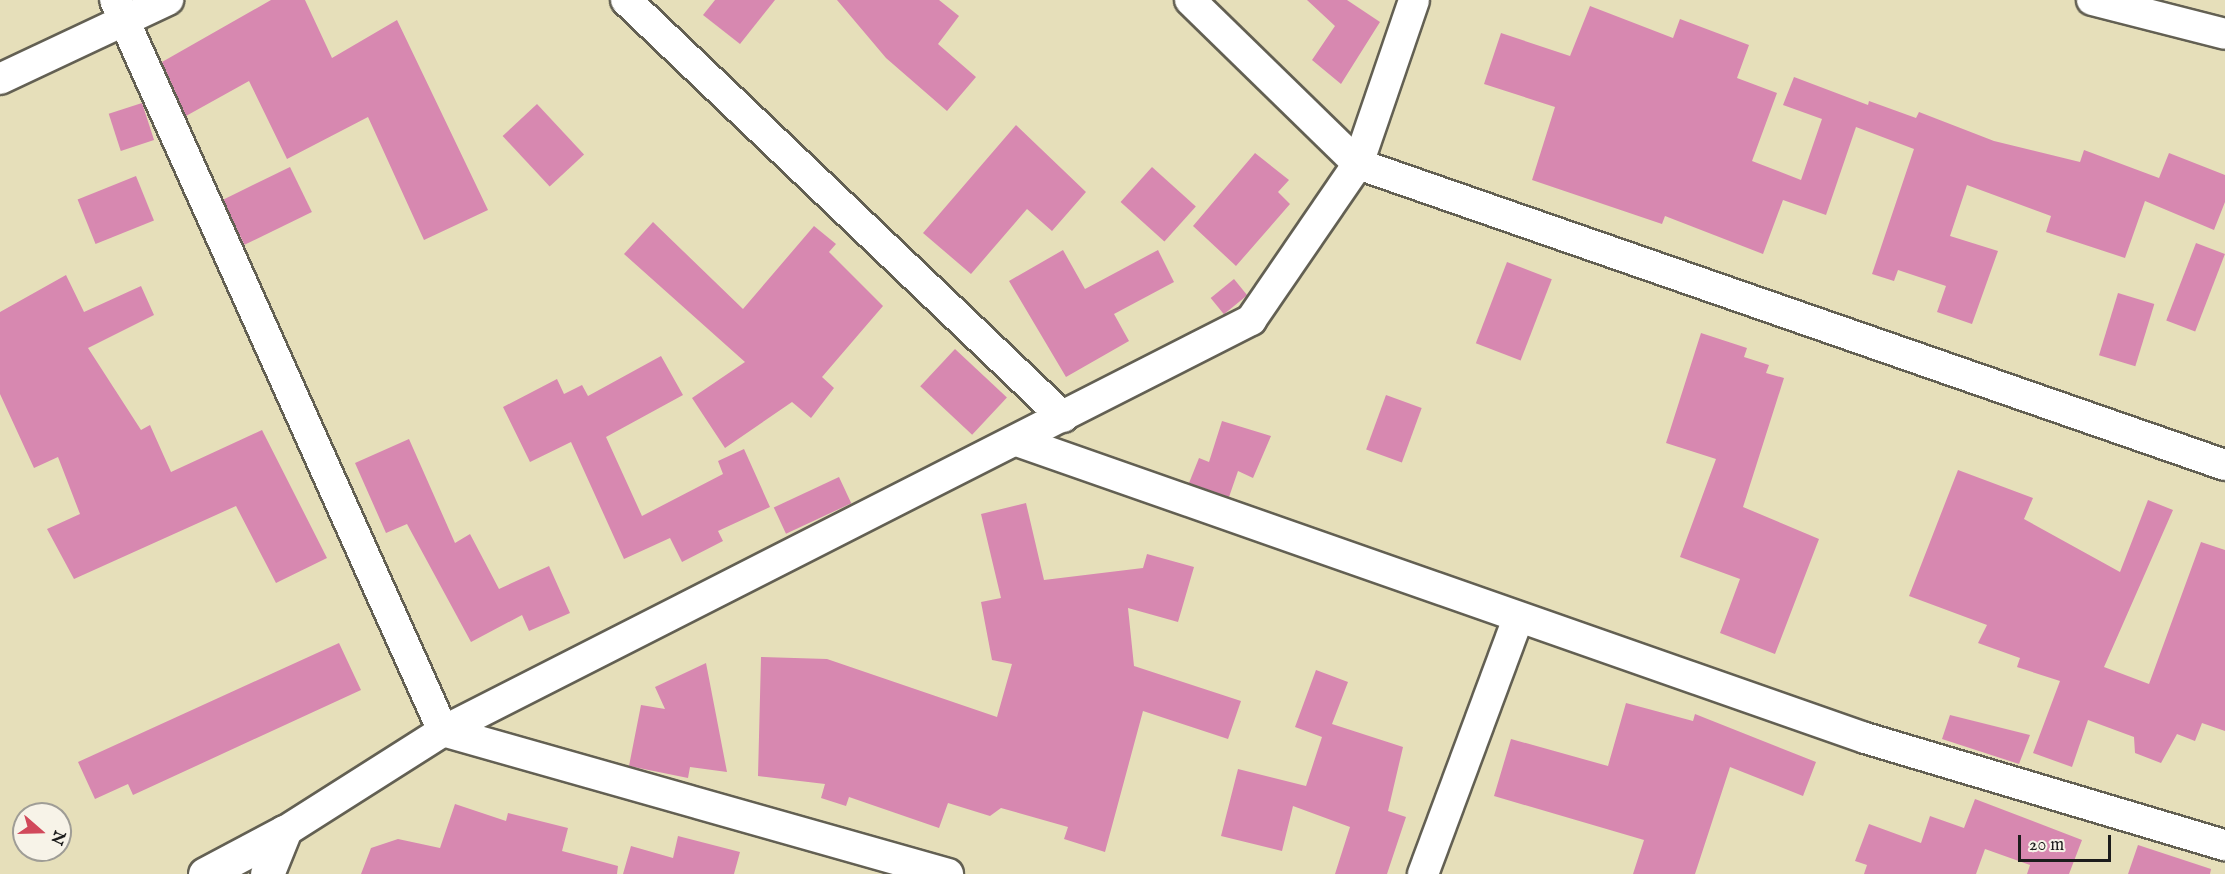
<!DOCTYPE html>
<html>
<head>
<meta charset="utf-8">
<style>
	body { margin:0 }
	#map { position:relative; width:2225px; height:874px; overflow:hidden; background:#e6dfba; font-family:"IM FELL English",serif }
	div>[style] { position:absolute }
	.building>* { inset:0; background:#d788b0; transform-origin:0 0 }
	.roads { filter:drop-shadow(2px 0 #636053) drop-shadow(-2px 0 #636053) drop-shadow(0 2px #636053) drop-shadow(0 -2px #636053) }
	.minor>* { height:30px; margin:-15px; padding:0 15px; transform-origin:15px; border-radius:15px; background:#fff }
	.tertiary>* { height:33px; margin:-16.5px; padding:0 16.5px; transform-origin:16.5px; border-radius:16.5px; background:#fff }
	span { translate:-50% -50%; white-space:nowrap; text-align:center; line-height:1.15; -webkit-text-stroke:6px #f7f3e8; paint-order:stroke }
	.north { position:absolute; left:12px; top:802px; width:60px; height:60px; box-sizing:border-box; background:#f7f3e8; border:2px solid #9f9d96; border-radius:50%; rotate:110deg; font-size:16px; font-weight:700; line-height:24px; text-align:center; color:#1c1c1c }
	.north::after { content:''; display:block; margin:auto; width:21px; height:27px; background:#d1495b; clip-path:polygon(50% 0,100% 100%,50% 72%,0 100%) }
	.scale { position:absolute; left:2018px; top:835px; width:93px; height:27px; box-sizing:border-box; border:3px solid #1c1c1c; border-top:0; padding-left:8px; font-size:18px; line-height:21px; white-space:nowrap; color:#1c1c1c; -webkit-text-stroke:4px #f7f3e8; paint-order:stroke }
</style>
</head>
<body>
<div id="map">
	<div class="building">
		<div style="clip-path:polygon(271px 0,305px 0,332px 58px,397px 20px,488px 210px,424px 240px,368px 117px,287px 159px,249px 81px,186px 116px,162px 62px)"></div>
		<div style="clip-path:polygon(715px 0,775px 0,740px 44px,703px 15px)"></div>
		<div style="clip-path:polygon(837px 0,939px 0,959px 16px,938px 44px,976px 77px,947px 111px,886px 58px)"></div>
		<div style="clip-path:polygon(1307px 0,1347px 0,1380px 22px,1341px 84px,1312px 60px,1335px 26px)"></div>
		<div style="clip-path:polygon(1590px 6px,1673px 38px,1680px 19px,1749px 45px,1737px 78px,1777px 93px,1752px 161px,1801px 180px,1822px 119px,1783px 105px,1794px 77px,1868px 105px,1869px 101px,1916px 118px,1919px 112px,1994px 141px,2080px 162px,2084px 150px,2159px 178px,2169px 153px,2225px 175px,2225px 202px,2214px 230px,2145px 201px,2125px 258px,2046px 232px,2051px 216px,1967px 185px,1950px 236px,1998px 251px,1972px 324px,1937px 312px,1946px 286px,1898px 270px,1894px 281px,1872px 274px,1914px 149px,1856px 127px,1826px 215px,1783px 200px,1763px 254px,1665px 216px,1662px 224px,1532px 180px,1555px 107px,1484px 84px,1501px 33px,1570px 56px)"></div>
		<div style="left:142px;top:103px;width:39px;height:35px;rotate:72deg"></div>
		<div style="left:537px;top:104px;width:69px;height:47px;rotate:47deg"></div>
		<div style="clip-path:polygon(1016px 125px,1086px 192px,1052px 231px,1027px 209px,971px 274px,923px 233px)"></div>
		<div style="clip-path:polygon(1255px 153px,1289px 180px,1278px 192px,1290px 204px,1236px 266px,1193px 226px)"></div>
		<div style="left:290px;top:167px;width:50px;height:75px;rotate:64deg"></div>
		<div style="left:1152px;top:167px;width:59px;height:47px;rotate:42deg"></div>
		<div style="left:136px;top:176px;width:48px;height:63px;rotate:68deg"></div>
		<div style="clip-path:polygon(653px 222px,743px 309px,814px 226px,836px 244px,829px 252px,883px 306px,822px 377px,834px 388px,811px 418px,792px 402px,725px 448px,692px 398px,745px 362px,624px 254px)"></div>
		<div style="left:2196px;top:243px;width:31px;height:83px;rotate:21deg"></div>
		<div style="clip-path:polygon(1063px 250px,1085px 289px,1158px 250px,1174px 282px,1114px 314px,1129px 341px,1066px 377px,1009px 281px)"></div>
		<div style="left:1507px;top:262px;width:48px;height:87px;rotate:21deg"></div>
		<div style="clip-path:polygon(66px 275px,84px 312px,141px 286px,154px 315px,88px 348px,141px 430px,150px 425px,171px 472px,262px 430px,327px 558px,276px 583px,236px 506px,74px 579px,47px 529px,80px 514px,58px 457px,34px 468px,0 394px,0 312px)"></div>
		<div style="left:1234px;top:279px;width:21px;height:30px;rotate:51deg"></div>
		<div style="left:2118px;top:293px;width:38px;height:65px;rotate:17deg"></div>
		<div style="clip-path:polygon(1701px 333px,1747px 348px,1744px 357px,1769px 365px,1766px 373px,1784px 378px,1743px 507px,1819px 539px,1775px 654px,1720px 633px,1740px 579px,1680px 557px,1716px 459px,1666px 443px)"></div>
		<div style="left:955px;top:349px;width:71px;height:51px;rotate:43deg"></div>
		<div style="clip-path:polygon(661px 356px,683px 395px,606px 437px,642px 516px,723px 474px,718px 461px,744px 449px,770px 507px,718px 531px,723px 541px,682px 562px,670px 538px,624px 559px,571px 442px,530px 462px,503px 407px,557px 379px,564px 394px,582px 385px,588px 396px)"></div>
		<div style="left:1386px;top:395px;width:38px;height:58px;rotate:20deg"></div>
		<div style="clip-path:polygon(1222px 421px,1271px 436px,1253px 478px,1238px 471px,1229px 497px,1189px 483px,1199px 458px,1209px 462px)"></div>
		<div style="clip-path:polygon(409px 439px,455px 543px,470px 534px,499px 589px,549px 566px,570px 613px,529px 631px,522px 615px,471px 642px,407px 524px,386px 533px,355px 463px)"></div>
		<div style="clip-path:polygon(1958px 470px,2033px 498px,2024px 519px,2120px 572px,2148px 500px,2173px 510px,2104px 667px,2149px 684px,2201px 542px,2225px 550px,2225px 731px,2202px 723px,2195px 741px,2177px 734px,2161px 763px,2135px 753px,2134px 737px,2088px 720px,2072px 767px,2033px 753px,2060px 681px,2017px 667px,2020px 658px,1978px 643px,1987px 625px,1909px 596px)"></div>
		<div style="left:839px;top:477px;width:29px;height:72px;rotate:65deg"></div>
		<div style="clip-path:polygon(1026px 503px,1044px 580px,1143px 568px,1147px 554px,1194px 567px,1178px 622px,1128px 608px,1134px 666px,1241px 701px,1228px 739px,1143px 711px,1105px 852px,1064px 839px,1068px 827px,1001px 808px,990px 816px,948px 803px,939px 828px,849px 797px,846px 806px,821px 798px,825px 784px,758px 776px,761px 657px,827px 659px,997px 717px,1012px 664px,992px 660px,981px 602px,1001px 598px,981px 514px)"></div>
		<div style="clip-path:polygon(339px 643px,361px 690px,133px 795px,128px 784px,95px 799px,78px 762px)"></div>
		<div style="clip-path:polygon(706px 663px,727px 772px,690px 767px,688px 778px,629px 766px,641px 705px,665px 709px,655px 687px)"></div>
		<div style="clip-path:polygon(1316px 670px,1348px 682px,1332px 724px,1403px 747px,1388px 811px,1406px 817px,1387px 874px,1335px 874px,1350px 827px,1293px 806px,1282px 851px,1221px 836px,1238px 769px,1306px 786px,1322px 737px,1295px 727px)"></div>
		<div style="clip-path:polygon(1626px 703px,1693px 721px,1695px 714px,1816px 762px,1803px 796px,1730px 767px,1695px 874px,1633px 874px,1644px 840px,1494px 796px,1511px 739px,1608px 766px)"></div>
		<div style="clip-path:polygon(1950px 715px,2030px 735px,2019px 764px,1942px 739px)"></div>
		<div style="clip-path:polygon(1975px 799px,2082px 840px,2069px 874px,2027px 874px,2030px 865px,1985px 849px,1976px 874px,1864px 874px,1867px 865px,1855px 861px,1869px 824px,1921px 843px,1930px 816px,1964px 828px)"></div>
		<div style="clip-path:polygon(455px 804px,506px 821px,508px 813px,568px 828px,562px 851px,618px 866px,617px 874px,361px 874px,371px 848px,398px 839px,440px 848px)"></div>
		<div style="clip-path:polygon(678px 836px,740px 852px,734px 874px,623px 874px,631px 846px,673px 858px)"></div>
		<div style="clip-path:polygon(2138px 845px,2211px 869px,2210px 874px,2128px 874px)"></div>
	</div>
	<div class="roads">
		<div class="minor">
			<div style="left:115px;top:0;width:801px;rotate:65.83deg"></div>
			<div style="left:443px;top:731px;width:525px;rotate:15.81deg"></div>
			<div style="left:626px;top:0;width:604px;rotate:43.66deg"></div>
			<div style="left:1190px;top:0;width:235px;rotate:44.3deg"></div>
			<div style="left:1358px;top:164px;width:918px;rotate:19.15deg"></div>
			<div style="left:2092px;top:0;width:137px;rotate:14.3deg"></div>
			<div style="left:0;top:79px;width:186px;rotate:-25.2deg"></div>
			<div style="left:1020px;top:442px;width:895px;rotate:19.31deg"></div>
			<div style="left:1865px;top:738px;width:376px;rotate:16.6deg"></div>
			<div style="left:284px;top:832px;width:188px;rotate:-32.4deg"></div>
			<div style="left:443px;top:731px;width:907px;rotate:-26.96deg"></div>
			<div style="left:1251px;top:320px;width:189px;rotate:-55.6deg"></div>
			<div style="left:1358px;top:164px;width:173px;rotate:-71.1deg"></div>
			<div style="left:1423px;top:874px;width:273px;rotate:-69.6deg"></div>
		</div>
		<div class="tertiary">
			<div style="left:205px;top:874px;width:89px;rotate:-28deg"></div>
			<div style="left:267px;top:874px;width:45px;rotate:-68deg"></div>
		</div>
	</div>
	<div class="north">N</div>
	<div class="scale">20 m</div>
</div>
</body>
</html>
